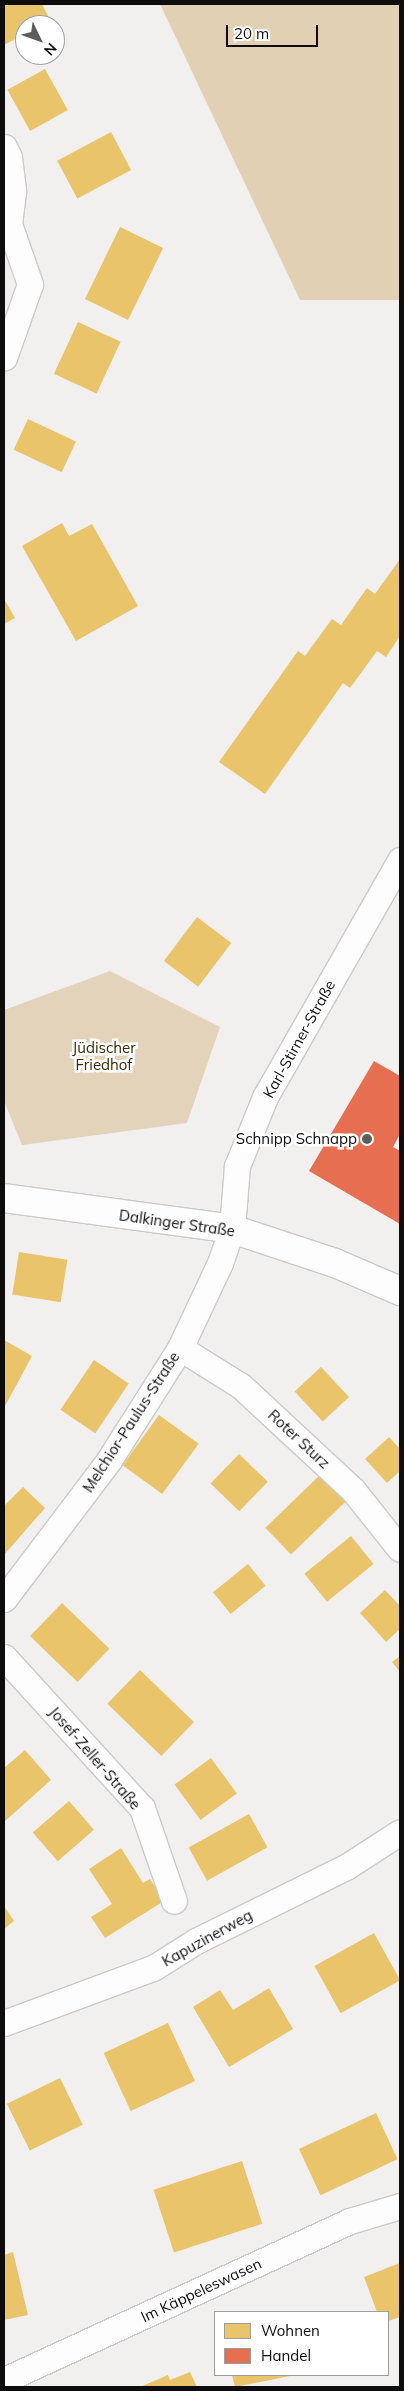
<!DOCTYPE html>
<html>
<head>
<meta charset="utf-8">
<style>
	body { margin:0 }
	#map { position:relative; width:404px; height:2391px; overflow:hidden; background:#f2efef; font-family:Mulish,sans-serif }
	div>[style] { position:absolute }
	.green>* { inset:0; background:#e3d3bb }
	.forest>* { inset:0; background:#e1d0b4 }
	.homes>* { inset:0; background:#e9c46a; transform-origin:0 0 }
	.shops>* { inset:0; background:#e76f51 }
	.roads { filter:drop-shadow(1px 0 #cccaca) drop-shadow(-1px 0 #cccaca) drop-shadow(0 1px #cccaca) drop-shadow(0 -1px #cccaca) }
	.minor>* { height:25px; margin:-12.5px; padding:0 12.5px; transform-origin:12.5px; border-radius:12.5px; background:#fdfdfd }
	.tertiary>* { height:28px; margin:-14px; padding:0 14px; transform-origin:14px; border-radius:14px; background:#fdfdfd }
	.dots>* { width:14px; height:14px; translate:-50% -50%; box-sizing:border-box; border:2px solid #fff; border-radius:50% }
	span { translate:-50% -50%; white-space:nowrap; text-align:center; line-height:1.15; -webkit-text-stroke:5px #fff; paint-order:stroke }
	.street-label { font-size:15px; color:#0e0c0c }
	.park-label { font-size:15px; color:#3c2900 }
	.poi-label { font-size:15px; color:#0e0c0c }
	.right { translate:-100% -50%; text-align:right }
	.frame { position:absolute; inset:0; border:5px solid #0e0c0c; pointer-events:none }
	.legend { position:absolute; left:214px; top:2311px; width:175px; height:65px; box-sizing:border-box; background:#fff; border:1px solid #9f9e9e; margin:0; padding:6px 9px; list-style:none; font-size:15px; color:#0e0c0c }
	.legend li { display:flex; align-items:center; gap:10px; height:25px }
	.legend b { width:25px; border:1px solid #9f9e9e }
	.north { position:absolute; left:15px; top:15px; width:50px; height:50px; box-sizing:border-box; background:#fff; border:1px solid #9f9e9e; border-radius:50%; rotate:132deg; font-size:14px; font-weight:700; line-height:20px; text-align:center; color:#0e0c0c }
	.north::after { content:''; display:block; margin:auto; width:18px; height:22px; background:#5e5b5b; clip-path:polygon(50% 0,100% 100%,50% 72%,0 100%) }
	.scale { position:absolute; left:226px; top:25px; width:92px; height:22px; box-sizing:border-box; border:2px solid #0e0c0c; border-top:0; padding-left:6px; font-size:15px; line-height:18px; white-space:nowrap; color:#0e0c0c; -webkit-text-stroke:4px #fff; paint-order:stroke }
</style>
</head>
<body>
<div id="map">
	<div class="green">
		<div style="clip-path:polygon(110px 971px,220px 1027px,187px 1123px,22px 1145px,4px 1101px,4px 1010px)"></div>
	</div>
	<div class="forest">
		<div style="clip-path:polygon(160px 4px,400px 4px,400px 300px,300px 300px)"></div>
	</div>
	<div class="homes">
		<div style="clip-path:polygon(4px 4px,42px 4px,51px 22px,25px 25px,25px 34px,4px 45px)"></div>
		<div style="left:45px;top:69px;width:47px;height:43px;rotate:61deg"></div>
		<div style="left:111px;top:132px;width:43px;height:61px;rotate:62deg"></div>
		<div style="left:120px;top:227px;width:48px;height:80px;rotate:26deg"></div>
		<div style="left:78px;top:322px;width:47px;height:57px;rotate:25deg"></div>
		<div style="left:28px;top:419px;width:53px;height:34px;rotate:25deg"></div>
		<div style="clip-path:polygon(62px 523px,69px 536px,92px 524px,138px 606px,76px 641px,22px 546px)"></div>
		<div style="clip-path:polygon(400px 559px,400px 636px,386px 657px,377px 651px,350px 688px,343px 683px,265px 794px,219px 762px,298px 651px,305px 656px,332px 619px,341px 625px,367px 588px,375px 594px)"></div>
		<div style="clip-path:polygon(4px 599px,15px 618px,4px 624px)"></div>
		<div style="left:197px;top:917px;width:43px;height:55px;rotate:37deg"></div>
		<div style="left:19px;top:1252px;width:49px;height:43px;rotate:9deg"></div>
		<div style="clip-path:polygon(4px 1340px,32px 1356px,4px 1408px)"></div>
		<div style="left:94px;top:1360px;width:42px;height:60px;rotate:34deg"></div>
		<div style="left:321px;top:1367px;width:41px;height:36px;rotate:47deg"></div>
		<div style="left:159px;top:1415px;width:49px;height:62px;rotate:36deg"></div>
		<div style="clip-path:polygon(389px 1437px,400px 1449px,400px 1471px,387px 1483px,365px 1459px)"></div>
		<div style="left:239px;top:1454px;width:40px;height:41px;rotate:44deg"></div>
		<div style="left:320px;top:1475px;width:37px;height:76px;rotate:46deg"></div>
		<div style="clip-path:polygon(23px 1487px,45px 1508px,4px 1555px,4px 1506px)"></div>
		<div style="left:351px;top:1536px;width:36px;height:60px;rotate:51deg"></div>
		<div style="left:248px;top:1564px;width:28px;height:45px;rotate:51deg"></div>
		<div style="clip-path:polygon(385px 1590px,400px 1606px,400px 1629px,386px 1642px,360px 1613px)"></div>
		<div style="left:62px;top:1603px;width:66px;height:46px;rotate:44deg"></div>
		<div style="clip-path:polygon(400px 1656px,400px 1672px,392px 1662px)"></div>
		<div style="left:140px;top:1670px;width:75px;height:47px;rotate:44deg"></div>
		<div style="clip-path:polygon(25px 1750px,51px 1780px,4px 1822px,4px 1768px)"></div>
		<div style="left:211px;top:1758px;width:44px;height:45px;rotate:54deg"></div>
		<div style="left:69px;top:1801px;width:38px;height:48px;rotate:49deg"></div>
		<div style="left:249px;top:1814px;width:38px;height:69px;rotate:61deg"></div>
		<div style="clip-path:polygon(121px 1848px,143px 1883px,150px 1879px,164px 1901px,105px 1938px,91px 1917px,112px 1904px,89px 1869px)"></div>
		<div style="clip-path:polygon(4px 1906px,14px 1921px,4px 1929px)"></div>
		<div style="left:374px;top:1933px;width:54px;height:68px;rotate:61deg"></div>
		<div style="clip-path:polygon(269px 1988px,293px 2029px,229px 2067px,193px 2007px,220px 1990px,233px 2010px)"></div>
		<div style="left:168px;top:2023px;width:64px;height:71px;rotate:65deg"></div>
		<div style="left:60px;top:2078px;width:52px;height:59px;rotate:64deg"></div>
		<div style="left:376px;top:2113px;width:51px;height:85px;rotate:65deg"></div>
		<div style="left:242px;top:2161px;width:66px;height:93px;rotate:72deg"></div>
		<div style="clip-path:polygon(13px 2252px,28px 2315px,4px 2320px,4px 2255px)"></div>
		<div style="clip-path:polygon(400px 2263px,400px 2317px,388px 2321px,388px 2312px,377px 2312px,364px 2277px)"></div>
		<div style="clip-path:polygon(190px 2372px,197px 2387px,140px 2387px,168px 2375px,170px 2380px)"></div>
		<div style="clip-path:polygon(232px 2375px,295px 2375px,235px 2387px)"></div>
	</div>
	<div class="shops">
		<div style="clip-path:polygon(374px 1061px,400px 1076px,400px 1134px,393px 1147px,400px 1151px,400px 1224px,309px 1171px)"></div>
	</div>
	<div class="roads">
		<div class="minor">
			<div style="left:4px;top:147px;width:11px;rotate:63deg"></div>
			<div style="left:9px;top:157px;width:35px;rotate:83deg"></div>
			<div style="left:13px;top:192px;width:32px;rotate:97deg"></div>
			<div style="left:9px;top:224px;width:64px;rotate:70.7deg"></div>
			<div style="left:30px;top:284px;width:78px;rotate:109.4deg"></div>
			<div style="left:180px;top:1348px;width:72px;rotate:31.9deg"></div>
			<div style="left:241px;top:1386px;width:153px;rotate:42.9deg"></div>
			<div style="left:353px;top:1490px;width:75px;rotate:51.5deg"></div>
			<div style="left:4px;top:1599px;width:174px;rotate:-52.9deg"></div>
			<div style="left:109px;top:1460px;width:133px;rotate:-57.6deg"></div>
			<div style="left:180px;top:1348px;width:94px;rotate:-64.8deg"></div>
			<div style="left:220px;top:1263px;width:36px;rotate:-71deg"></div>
			<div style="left:232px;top:1229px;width:63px;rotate:-85.5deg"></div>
			<div style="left:237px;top:1166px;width:74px;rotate:-67.9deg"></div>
			<div style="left:265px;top:1097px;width:273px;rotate:-60.3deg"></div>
			<div style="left:4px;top:1657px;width:205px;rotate:47.6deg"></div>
			<div style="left:142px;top:1808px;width:98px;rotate:71deg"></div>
			<div style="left:4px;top:2023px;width:159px;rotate:-20.3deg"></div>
			<div style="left:153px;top:1968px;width:51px;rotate:-32.1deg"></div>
			<div style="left:196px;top:1941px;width:167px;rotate:-26.3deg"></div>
			<div style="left:346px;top:1867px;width:64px;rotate:-32.9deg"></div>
			<div style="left:4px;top:2380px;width:381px;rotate:-24.7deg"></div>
			<div style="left:350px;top:2221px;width:52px;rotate:-16.7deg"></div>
		</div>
		<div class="tertiary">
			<div style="left:4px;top:1198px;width:230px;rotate:7.7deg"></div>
			<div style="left:232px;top:1229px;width:108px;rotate:18.3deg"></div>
			<div style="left:335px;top:1263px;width:71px;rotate:23.3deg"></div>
		</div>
	</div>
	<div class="dots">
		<div style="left:367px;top:1139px;background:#5e5b5b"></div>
	</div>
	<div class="street-label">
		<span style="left:299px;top:1039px;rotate:-61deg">Karl-Stirner-Straße</span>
		<span style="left:177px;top:1223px;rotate:8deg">Dalkinger Straße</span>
		<span style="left:131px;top:1422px;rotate:-57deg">Melchior-Paulus-Straße</span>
		<span style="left:299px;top:1439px;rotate:43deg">Roter Sturz</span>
		<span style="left:95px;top:1758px;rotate:49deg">Josef-Zeller-Straße</span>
		<span style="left:207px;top:1938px;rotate:-29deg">Kapuzinerweg</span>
		<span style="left:201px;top:2290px;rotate:-25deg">Im Käppeleswasen</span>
	</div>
	<div class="park-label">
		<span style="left:104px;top:1056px">Jüdischer<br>Friedhof</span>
	</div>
	<div class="poi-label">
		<span class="right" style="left:357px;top:1139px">Schnipp Schnapp</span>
	</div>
	<div class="frame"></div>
	<ul class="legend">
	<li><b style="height:14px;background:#e9c46a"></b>Wohnen</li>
	<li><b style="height:14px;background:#e76f51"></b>Handel</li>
	</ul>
	<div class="north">N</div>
	<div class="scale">20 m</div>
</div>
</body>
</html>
